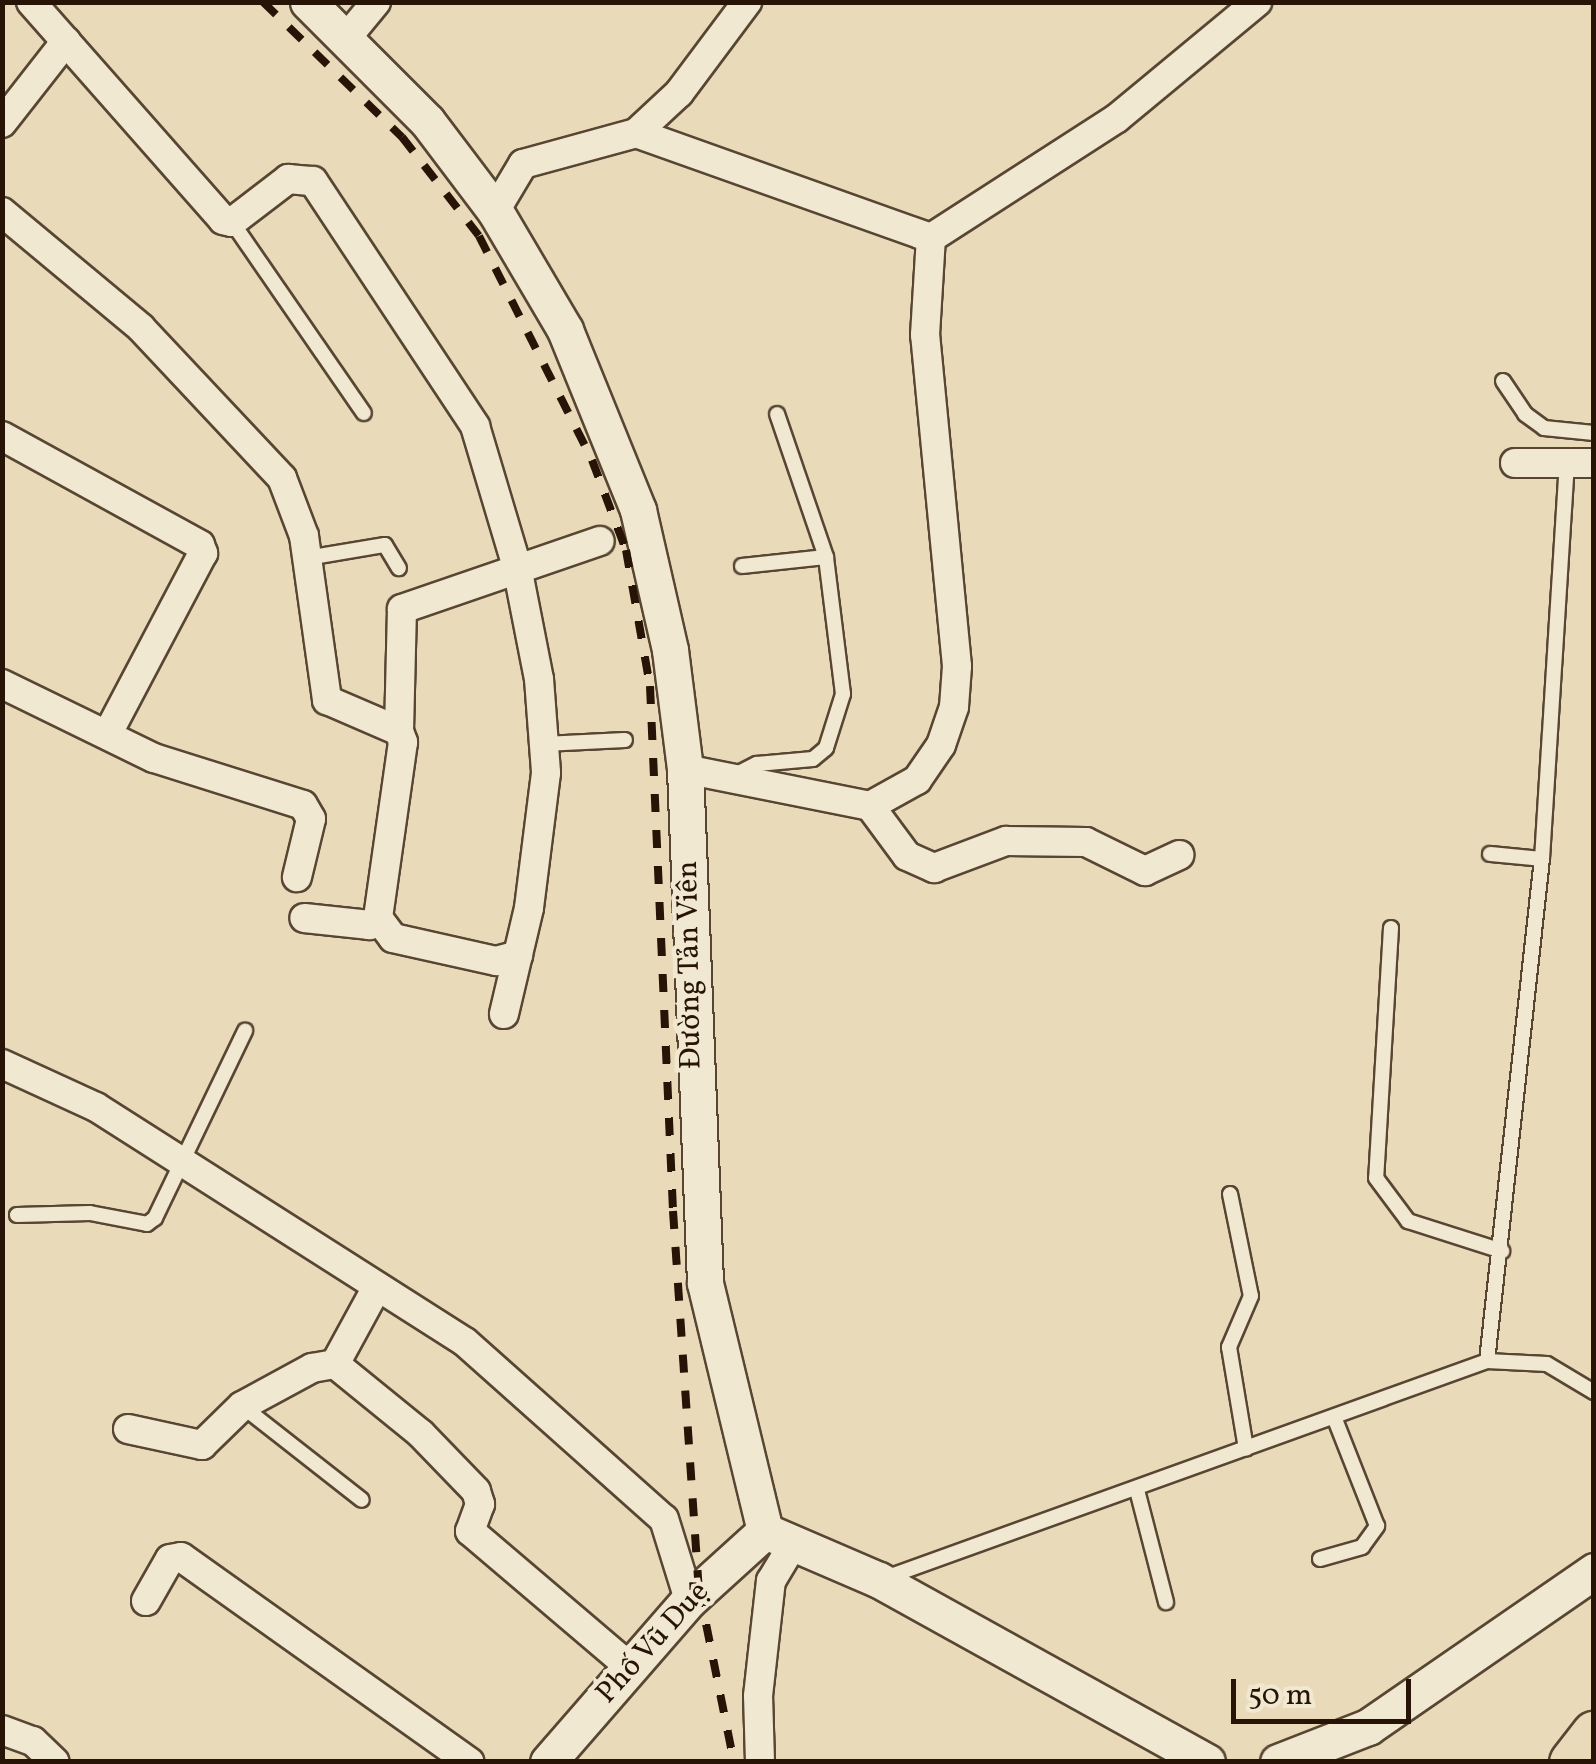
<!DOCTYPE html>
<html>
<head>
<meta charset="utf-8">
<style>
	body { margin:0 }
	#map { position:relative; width:1596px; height:1764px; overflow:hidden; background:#e9dbba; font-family:Vollkorn,serif }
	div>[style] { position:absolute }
	.roads { filter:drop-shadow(2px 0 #584633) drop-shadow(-2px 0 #584633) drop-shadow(0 2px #584633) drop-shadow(0 -2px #584633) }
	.service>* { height:14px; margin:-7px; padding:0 7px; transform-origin:7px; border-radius:7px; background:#f1e8d2 }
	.minor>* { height:28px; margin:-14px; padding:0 14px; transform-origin:14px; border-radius:14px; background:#f1e8d2 }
	.tertiary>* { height:35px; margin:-17.5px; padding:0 17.5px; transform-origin:17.5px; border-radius:17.5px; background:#f1e8d2 }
	.primary>* { height:45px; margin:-22.5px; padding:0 22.5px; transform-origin:22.5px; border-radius:22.5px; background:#e9dbba }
	.rail>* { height:8px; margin-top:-4px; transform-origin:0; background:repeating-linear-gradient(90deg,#281406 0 18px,transparent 0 36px) }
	span { translate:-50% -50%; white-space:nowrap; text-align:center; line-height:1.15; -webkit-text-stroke:9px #f1e8d2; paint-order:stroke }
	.street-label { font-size:30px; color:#281406 }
	.frame { position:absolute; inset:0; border:5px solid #281406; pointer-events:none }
	.scale { position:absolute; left:1231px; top:1679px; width:180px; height:45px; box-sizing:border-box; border:5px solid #281406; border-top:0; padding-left:12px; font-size:30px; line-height:35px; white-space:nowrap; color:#281406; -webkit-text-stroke:8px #f1e8d2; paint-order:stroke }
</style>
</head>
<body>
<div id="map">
	<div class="roads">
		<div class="service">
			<div style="left:232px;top:222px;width:232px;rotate:55.4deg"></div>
			<div style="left:1503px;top:381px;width:40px;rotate:56deg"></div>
			<div style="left:1525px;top:414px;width:24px;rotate:36deg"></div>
			<div style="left:1544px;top:428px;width:50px;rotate:5.7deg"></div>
			<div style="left:307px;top:558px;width:79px;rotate:-9.5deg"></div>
			<div style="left:385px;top:545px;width:27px;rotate:59deg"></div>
			<div style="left:742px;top:566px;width:84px;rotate:-6.1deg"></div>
			<div style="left:544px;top:744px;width:81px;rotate:-2.8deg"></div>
			<div style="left:731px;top:777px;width:29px;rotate:-27deg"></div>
			<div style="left:757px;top:764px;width:56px;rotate:-5.1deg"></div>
			<div style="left:813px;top:759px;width:17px;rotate:-40deg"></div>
			<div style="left:826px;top:748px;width:57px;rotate:-72.5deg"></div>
			<div style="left:843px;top:694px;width:138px;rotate:-97.1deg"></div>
			<div style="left:826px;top:557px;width:151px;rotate:-108.9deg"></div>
			<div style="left:1490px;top:854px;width:52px;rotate:5.5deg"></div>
			<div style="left:1391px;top:928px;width:250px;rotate:93.4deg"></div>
			<div style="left:1376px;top:1178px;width:54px;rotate:53.3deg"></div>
			<div style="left:1408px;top:1221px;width:99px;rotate:17.7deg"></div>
			<div style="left:1230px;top:1194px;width:104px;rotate:78.4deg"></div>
			<div style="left:1251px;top:1296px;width:56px;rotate:113.3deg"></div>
			<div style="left:1229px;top:1347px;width:103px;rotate:80.5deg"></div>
			<div style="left:17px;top:1215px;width:73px;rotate:-1.6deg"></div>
			<div style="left:90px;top:1213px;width:58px;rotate:10.9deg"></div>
			<div style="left:147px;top:1224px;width:10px;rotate:-37deg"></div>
			<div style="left:155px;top:1218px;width:208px;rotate:-64.3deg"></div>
			<div style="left:1487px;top:1361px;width:505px;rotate:-83.75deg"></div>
			<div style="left:1542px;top:859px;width:397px;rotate:-86.4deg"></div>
			<div style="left:242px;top:1406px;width:152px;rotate:38.1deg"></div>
			<div style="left:1137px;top:1490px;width:116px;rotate:75.5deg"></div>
			<div style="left:1320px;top:1559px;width:44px;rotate:-15.9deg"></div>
			<div style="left:1362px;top:1547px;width:26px;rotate:-54deg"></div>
			<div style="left:1377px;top:1526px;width:117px;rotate:-111.5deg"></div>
			<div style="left:885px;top:1578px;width:640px;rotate:-19.82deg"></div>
			<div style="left:1487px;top:1361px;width:60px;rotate:2.9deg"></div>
			<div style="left:1547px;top:1364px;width:55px;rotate:30.8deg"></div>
		</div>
		<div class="minor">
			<div style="left:31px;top:2px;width:290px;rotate:48.6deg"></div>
			<div style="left:223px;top:220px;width:9px;rotate:13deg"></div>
			<div style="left:232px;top:222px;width:71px;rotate:-37.5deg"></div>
			<div style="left:288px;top:179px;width:25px;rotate:5deg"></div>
			<div style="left:313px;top:181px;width:294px;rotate:56.5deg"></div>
			<div style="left:475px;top:426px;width:147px;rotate:73.4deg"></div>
			<div style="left:517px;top:567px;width:114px;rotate:78.9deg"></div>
			<div style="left:539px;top:679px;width:94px;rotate:85.7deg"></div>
			<div style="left:546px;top:773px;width:136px;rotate:97.2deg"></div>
			<div style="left:529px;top:908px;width:109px;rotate:103.3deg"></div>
			<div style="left:348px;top:36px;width:44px;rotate:-50.5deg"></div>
			<div style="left:2px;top:123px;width:104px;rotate:-52deg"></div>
			<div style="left:636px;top:133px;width:59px;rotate:-42.9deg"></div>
			<div style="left:679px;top:93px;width:114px;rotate:-53.2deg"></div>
			<div style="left:495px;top:211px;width:55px;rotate:-59.2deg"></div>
			<div style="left:523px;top:164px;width:117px;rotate:-15.3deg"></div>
			<div style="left:636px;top:133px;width:313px;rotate:19.6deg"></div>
			<div style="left:931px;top:238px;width:221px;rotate:-32.8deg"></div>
			<div style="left:1117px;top:118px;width:182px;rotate:-39.6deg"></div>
			<div style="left:2px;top:212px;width:181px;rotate:39.8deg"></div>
			<div style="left:141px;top:328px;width:206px;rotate:46.8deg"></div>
			<div style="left:282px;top:478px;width:62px;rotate:69.2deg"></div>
			<div style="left:304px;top:536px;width:166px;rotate:82deg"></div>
			<div style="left:327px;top:700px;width:78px;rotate:23.3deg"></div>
			<div style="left:399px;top:731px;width:12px;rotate:70deg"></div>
			<div style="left:403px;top:742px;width:178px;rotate:98.1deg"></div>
			<div style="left:378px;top:918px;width:11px;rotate:139deg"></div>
			<div style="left:370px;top:925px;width:66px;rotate:-173.9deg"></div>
			<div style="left:2px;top:436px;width:226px;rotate:28.8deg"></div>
			<div style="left:200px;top:545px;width:9px;rotate:69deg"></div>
			<div style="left:203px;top:553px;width:201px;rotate:117.8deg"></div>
			<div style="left:1515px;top:463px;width:79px"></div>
			<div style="left:2px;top:684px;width:169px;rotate:26deg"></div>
			<div style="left:154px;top:758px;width:156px;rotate:17.5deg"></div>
			<div style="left:303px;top:805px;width:16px;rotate:60deg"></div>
			<div style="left:311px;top:819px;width:60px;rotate:103.6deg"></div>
			<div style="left:399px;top:731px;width:122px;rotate:-88.6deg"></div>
			<div style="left:402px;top:609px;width:209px;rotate:-19deg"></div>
			<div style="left:685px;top:769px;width:189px;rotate:11.3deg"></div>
			<div style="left:870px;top:806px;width:54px;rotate:-29deg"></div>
			<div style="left:917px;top:780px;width:42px;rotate:-55.6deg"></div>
			<div style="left:941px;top:745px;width:40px;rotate:-71.1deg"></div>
			<div style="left:954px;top:707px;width:41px;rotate:-85.8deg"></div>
			<div style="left:957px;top:666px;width:333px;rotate:-95.5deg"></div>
			<div style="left:925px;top:335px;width:97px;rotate:-86.5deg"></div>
			<div style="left:870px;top:806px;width:62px;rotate:53.5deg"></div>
			<div style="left:907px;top:856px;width:30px;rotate:24deg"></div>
			<div style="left:934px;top:868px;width:77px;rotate:-20.6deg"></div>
			<div style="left:1006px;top:841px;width:80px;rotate:0.7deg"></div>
			<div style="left:1086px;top:842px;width:66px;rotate:26.2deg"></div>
			<div style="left:1145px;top:871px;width:38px;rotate:-25deg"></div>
			<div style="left:378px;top:918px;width:25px;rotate:53deg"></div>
			<div style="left:393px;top:938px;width:106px;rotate:12.6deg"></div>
			<div style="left:496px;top:961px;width:23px;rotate:-15deg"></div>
			<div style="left:2px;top:1064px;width:103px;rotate:24.6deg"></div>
			<div style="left:96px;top:1107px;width:437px;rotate:32.5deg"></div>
			<div style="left:465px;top:1342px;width:266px;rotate:41.7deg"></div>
			<div style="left:664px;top:1519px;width:85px;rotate:72.8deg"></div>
			<div style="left:335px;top:1364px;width:88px;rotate:-61.4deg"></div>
			<div style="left:128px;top:1429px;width:76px;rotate:12.2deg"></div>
			<div style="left:202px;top:1445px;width:56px;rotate:-44.3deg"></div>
			<div style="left:242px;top:1406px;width:80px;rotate:-28.5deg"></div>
			<div style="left:312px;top:1368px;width:23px;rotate:-10deg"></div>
			<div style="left:335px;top:1364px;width:111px;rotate:39.1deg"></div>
			<div style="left:421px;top:1434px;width:79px;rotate:46deg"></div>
			<div style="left:476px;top:1491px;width:14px;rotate:73deg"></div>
			<div style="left:480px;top:1504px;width:29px;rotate:110deg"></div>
			<div style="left:470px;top:1531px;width:210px;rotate:40.4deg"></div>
			<div style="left:146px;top:1601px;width:48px;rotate:-60.3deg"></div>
			<div style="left:170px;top:1559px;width:11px;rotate:-10deg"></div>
			<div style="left:181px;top:1557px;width:354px;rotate:35.4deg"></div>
			<div style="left:2px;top:1730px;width:33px;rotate:20deg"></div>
			<div style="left:33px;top:1741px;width:30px;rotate:44deg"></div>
			<div style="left:760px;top:1762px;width:66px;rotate:-91.7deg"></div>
			<div style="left:758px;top:1696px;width:116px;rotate:-83.6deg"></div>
			<div style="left:771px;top:1581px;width:41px;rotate:-59deg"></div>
		</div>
		<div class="tertiary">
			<div style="left:308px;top:2px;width:168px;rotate:45deg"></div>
			<div style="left:427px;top:121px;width:113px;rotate:52.9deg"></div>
			<div style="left:495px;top:211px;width:138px;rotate:59.5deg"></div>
			<div style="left:565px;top:330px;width:194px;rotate:67.9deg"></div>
			<div style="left:638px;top:510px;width:144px;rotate:77.1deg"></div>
			<div style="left:670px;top:650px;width:120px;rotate:82.8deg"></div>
			<div style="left:685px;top:769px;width:514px;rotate:87.77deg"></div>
			<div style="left:705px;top:1283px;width:255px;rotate:76.4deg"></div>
			<div style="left:765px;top:1531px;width:124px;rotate:23.3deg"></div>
			<div style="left:879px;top:1580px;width:375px;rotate:29deg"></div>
			<div style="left:548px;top:1762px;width:215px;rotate:-49deg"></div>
			<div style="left:689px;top:1600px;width:103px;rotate:-42.2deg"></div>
			<div style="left:1278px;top:1762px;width:97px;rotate:-21.3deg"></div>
			<div style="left:1368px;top:1727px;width:275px;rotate:-34.6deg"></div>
		</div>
		<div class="primary">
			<div style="left:1572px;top:1762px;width:36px;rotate:-52deg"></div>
		</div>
	</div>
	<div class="rail">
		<div style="left:263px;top:2px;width:194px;rotate:44.2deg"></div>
		<div style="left:402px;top:137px;width:125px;rotate:52.1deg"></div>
		<div style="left:479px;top:236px;width:251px;rotate:63.2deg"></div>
		<div style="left:592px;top:460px;width:96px;rotate:69.3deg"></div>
		<div style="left:626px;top:550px;width:138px;rotate:80deg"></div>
		<div style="left:650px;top:686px;width:526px;rotate:87.49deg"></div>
		<div style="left:673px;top:1211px;width:379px;rotate:86.1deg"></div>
		<div style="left:699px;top:1589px;width:177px;rotate:78.6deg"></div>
	</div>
	<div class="street-label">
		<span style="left:690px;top:965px;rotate:-91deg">Đường Tản Viên</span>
		<span style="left:653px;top:1643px;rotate:-48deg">Phố Vũ Duệ</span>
	</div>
	<div class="frame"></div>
	<div class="scale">50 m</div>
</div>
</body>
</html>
